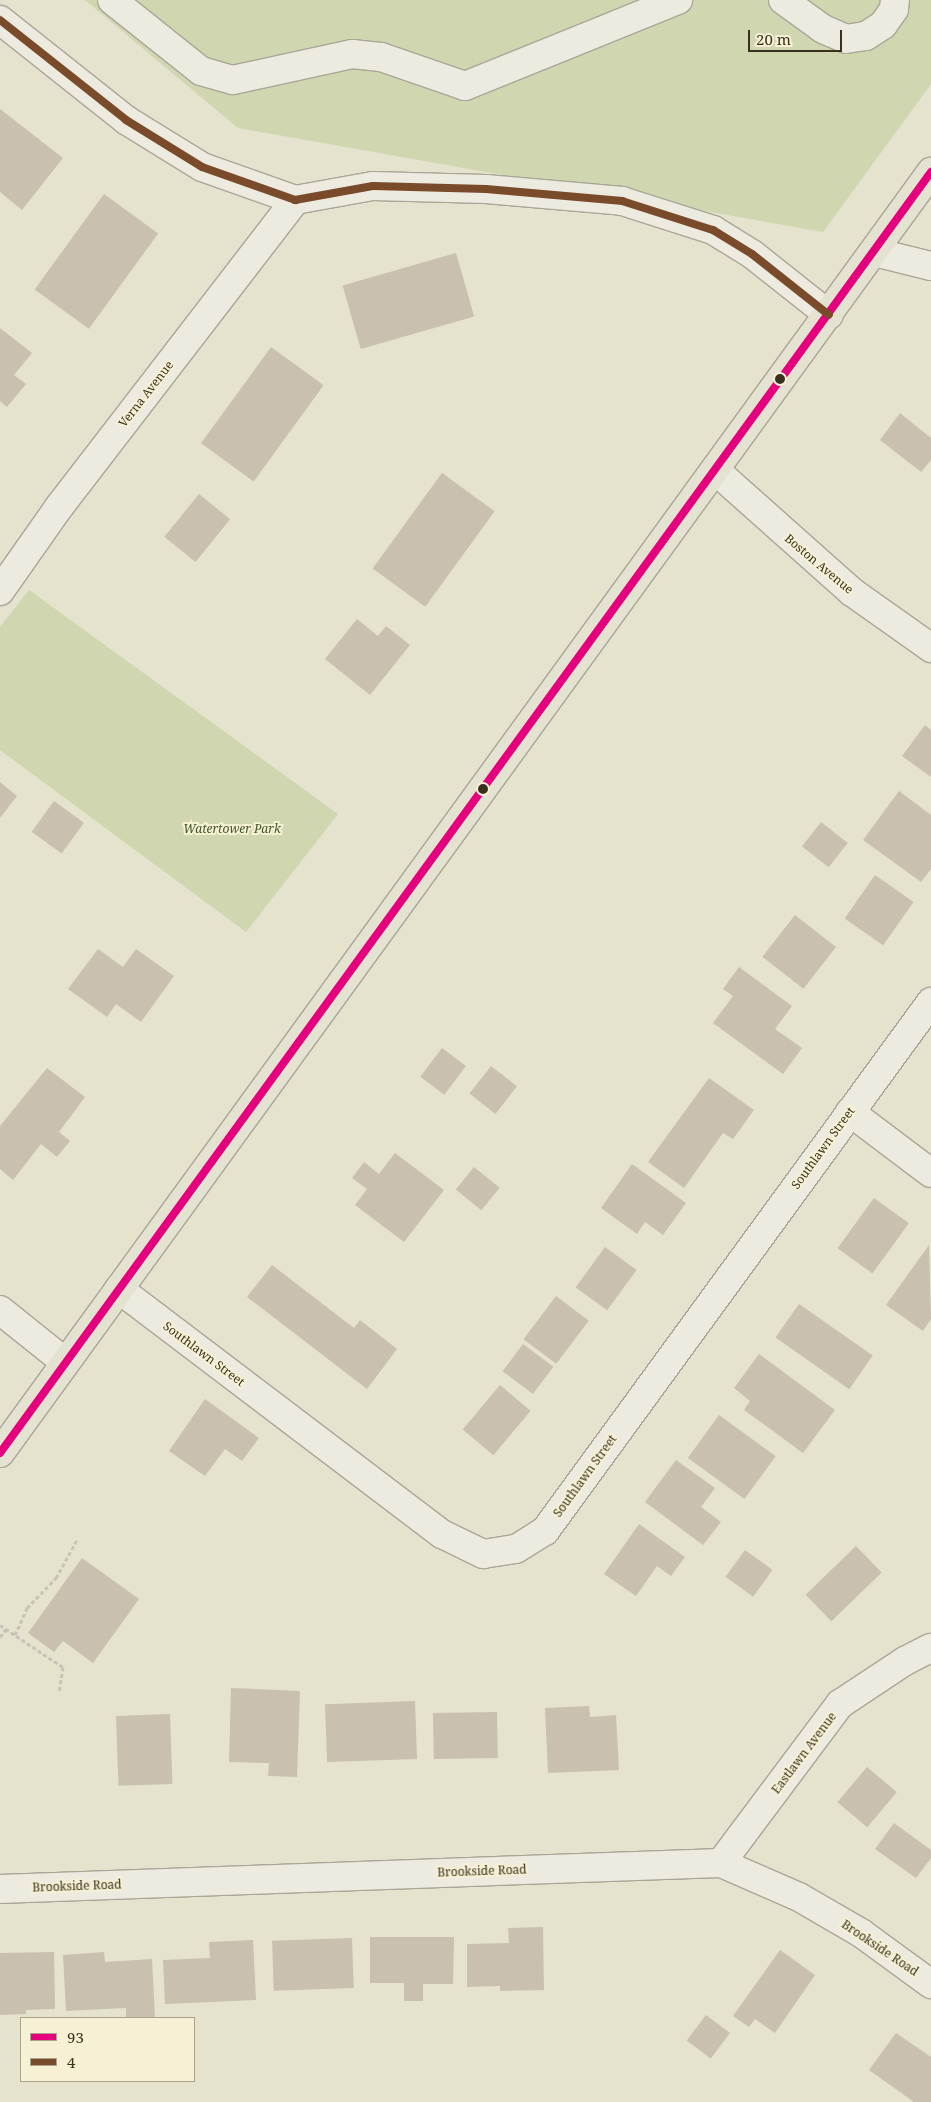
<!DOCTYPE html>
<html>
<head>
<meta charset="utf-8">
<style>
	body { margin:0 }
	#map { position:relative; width:931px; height:2102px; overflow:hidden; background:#e5e2ce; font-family:"Noto Serif",serif }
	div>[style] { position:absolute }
	.green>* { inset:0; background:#d0d6b0 }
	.building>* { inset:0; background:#c9c0af; transform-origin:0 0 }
	.path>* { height:3px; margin-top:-1.5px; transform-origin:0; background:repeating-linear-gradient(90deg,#c6c3b7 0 4px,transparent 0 6.5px) }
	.roads { filter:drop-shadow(1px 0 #aaa697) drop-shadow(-1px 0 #aaa697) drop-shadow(0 1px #aaa697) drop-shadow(0 -1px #aaa697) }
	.minor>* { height:28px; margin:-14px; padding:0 14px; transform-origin:14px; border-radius:14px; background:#edebe0 }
	.major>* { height:28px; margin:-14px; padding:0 14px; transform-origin:14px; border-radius:14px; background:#e4e2d1 }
	.bus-1>* { height:8px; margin:-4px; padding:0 4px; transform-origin:4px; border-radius:4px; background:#e5007d }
	.bus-2>* { height:8px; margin:-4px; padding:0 4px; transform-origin:4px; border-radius:4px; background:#7a4b2a }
	.dots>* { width:14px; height:14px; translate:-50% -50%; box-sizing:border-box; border:2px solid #f6f1d4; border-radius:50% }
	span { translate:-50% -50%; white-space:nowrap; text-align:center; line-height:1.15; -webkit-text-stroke:4px #f6f1d4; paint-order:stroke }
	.street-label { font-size:12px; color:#3a301e }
	.park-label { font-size:12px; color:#425625; font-style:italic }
	.legend { position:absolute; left:20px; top:2017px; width:175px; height:65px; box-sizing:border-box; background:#f6f1d4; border:1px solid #aba48b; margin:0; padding:6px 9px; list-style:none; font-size:15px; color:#3a301e }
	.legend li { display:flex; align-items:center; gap:10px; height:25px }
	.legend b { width:25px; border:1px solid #aba48b }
	.scale { position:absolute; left:748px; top:30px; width:94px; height:22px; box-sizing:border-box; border:2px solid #3a301e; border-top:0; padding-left:6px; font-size:15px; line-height:18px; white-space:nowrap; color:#3a301e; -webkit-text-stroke:4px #f6f1d4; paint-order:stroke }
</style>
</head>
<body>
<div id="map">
	<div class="green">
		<div style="clip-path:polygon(85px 0,931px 0,931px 84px,823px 232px,238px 128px)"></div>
		<div style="clip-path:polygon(29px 590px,338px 814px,246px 932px,0 750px,0 627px)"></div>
	</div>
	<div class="building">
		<div style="clip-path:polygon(0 109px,63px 158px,22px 210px,0 192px)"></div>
		<div style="left:104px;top:194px;width:67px;height:118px;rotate:36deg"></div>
		<div style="left:456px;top:253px;width:66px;height:118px;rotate:74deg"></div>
		<div style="clip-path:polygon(0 328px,32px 353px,14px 375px,26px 384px,7px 407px,0 401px)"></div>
		<div style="left:271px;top:347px;width:65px;height:119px;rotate:36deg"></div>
		<div style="clip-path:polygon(900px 413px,931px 438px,931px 460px,921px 472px,880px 440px)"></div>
		<div style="left:442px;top:473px;width:65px;height:118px;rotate:36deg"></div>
		<div style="left:199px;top:494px;width:40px;height:55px;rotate:39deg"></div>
		<div style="clip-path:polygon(357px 619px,378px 636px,386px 626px,410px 645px,370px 695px,325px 659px)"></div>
		<div style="clip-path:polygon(925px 725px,931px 730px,931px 777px,902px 756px)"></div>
		<div style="clip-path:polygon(0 782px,17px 796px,0 818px)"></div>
		<div style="clip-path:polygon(899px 791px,931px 815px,931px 869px,921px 882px,863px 840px)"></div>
		<div style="left:54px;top:801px;width:37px;height:38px;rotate:36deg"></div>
		<div style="left:821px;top:822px;width:34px;height:31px;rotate:38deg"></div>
		<div style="left:875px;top:875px;width:47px;height:53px;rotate:35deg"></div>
		<div style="left:795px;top:915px;width:52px;height:53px;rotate:38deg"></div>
		<div style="clip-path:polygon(98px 949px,123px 967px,136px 949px,174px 976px,141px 1022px,116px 1004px,107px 1017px,68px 989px)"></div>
		<div style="clip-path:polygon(739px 967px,792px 1006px,775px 1029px,802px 1048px,783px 1074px,713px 1023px,733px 996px,723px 989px)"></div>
		<div style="left:442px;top:1048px;width:30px;height:36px;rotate:37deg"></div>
		<div style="left:491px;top:1066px;width:33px;height:35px;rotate:38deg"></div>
		<div style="clip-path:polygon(47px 1068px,85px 1097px,59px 1132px,70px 1141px,57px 1157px,41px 1144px,13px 1180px,0 1169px,0 1126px)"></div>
		<div style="clip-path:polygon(709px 1078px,754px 1110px,733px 1139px,723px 1133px,684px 1188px,648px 1162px)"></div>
		<div style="clip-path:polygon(395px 1153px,444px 1190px,404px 1242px,355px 1205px,367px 1189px,352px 1178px,364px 1162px,379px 1174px)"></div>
		<div style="clip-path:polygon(632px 1164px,686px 1203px,663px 1235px,645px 1222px,637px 1234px,601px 1208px)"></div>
		<div style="left:474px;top:1167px;width:33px;height:29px;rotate:39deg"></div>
		<div style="left:874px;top:1198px;width:43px;height:62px;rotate:36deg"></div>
		<div style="clip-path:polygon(929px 1245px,931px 1319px,923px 1331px,886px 1305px)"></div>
		<div style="left:605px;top:1247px;width:39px;height:50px;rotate:36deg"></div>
		<div style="clip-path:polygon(272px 1265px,354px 1328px,360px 1320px,397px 1349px,367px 1389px,247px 1297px)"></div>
		<div style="left:556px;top:1296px;width:41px;height:54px;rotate:37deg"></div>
		<div style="left:799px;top:1304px;width:90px;height:41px;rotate:35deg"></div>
		<div style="left:523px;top:1344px;width:38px;height:34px;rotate:37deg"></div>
		<div style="clip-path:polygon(759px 1354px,835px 1410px,803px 1453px,744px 1410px,750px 1401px,734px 1388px)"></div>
		<div style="left:500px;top:1385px;width:40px;height:58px;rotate:40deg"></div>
		<div style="clip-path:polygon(205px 1399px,259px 1438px,242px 1461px,225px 1449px,205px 1476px,169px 1451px)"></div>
		<div style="left:719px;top:1415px;width:70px;height:53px;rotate:36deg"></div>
		<div style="clip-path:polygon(676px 1460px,715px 1488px,701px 1507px,721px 1522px,703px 1545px,645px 1502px)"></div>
		<div style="clip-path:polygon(639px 1524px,685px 1557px,671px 1576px,657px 1566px,636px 1596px,604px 1574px)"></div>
		<div style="left:856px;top:1546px;width:37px;height:70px;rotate:46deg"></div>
		<div style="left:745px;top:1550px;width:34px;height:33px;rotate:36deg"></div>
		<div style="clip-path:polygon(82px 1558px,139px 1599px,93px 1663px,63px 1641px,54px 1652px,28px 1633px)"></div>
		<div style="clip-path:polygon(231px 1688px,300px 1691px,297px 1777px,268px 1776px,269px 1763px,229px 1762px)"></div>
		<div style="left:415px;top:1701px;width:58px;height:90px;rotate:88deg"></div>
		<div style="clip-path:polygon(589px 1706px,590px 1717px,616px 1715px,619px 1770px,548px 1773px,545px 1708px)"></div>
		<div style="left:497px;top:1712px;width:46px;height:64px;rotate:89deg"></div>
		<div style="left:170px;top:1714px;width:70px;height:54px;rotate:88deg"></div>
		<div style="left:867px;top:1767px;width:39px;height:46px;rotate:40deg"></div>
		<div style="clip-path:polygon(894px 1823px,931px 1850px,931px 1858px,916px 1878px,875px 1849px)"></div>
		<div style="clip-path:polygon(543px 1927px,544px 1990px,500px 1991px,500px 1986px,467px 1987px,467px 1944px,509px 1943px,508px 1928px)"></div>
		<div style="clip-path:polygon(370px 1937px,454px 1937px,453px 1984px,423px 1984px,423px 2001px,404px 2001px,404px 1983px,370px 1983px)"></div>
		<div style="left:352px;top:1938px;width:50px;height:80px;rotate:88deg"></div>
		<div style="clip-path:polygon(253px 1940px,256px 2000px,165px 2004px,163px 1960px,210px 1958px,209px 1942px)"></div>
		<div style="clip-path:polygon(780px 1950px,815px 1975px,775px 2033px,755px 2019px,749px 2027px,733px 2016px)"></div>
		<div style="clip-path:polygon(54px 1952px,55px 2009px,26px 2010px,26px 2014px,0 2015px,0 1953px)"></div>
		<div style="clip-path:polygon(104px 1952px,105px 1962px,152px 1959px,155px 2018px,126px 2018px,126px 2008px,66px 2011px,63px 1955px)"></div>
		<div style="left:706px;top:2015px;width:30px;height:32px;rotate:37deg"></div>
		<div style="clip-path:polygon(896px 2033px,931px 2057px,931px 2102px,914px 2102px,869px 2070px)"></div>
	</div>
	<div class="path">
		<div style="left:0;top:1625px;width:76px;rotate:33.7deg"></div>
		<div style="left:63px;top:1667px;width:25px;rotate:99deg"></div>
		<div style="left:15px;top:1635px;width:30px;rotate:-66deg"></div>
		<div style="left:27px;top:1608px;width:42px;rotate:-46deg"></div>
		<div style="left:56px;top:1578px;width:43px;rotate:-61.1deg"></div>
		<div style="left:0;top:1637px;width:10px;rotate:-53deg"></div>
	</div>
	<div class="roads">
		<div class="minor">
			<div style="left:112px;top:0;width:114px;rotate:38.6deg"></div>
			<div style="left:201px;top:71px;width:33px;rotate:16deg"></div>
			<div style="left:233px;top:80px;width:122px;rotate:-12.3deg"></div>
			<div style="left:352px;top:54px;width:29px;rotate:6deg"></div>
			<div style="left:381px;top:57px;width:89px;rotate:19deg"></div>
			<div style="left:465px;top:86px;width:230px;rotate:-22deg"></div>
			<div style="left:783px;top:0;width:49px;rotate:35.9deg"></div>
			<div style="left:823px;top:29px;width:25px;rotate:23deg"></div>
			<div style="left:846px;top:39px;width:20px;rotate:-9deg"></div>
			<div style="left:866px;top:36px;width:20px;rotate:-33deg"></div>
			<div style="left:883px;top:25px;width:19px;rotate:-55deg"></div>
			<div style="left:894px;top:9px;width:9px;rotate:-84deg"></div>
			<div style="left:0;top:20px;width:161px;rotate:38.4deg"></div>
			<div style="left:126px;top:120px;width:89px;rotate:31.7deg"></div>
			<div style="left:202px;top:167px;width:99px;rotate:19.5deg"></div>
			<div style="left:295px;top:200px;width:79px;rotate:-10.2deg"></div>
			<div style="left:373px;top:186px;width:113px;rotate:1.5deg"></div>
			<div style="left:486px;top:189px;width:137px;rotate:5deg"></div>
			<div style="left:622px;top:201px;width:96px;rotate:17.7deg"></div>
			<div style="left:713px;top:230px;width:46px;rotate:31.6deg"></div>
			<div style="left:752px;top:254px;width:98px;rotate:38.4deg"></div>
			<div style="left:874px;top:252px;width:59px;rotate:13.8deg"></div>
			<div style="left:715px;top:470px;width:183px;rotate:41.7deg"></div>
			<div style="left:852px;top:592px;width:97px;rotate:35.3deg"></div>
			<div style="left:0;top:591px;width:103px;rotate:-54.9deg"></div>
			<div style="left:59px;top:507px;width:387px;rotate:-52.4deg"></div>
			<div style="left:850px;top:1112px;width:101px;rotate:37deg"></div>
			<div style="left:119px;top:1289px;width:405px;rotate:37.2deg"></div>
			<div style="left:442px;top:1534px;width:46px;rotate:26deg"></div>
			<div style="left:483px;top:1554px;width:33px;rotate:-9deg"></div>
			<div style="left:516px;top:1549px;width:34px;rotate:-32deg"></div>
			<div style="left:545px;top:1531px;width:655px;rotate:-53.88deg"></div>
			<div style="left:0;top:1310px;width:83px;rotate:38.7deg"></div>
			<div style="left:721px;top:1863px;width:199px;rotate:-53.2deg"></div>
			<div style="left:840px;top:1704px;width:78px;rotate:-33.5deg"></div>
			<div style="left:905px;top:1661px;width:29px;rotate:-27deg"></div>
			<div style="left:0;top:1889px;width:721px;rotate:-2.07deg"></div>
			<div style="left:721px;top:1863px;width:85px;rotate:23.6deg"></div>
			<div style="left:799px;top:1897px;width:72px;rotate:30.1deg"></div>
			<div style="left:861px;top:1933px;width:87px;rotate:36.1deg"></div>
		</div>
		<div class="major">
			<div style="left:0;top:1453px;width:1584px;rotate:-53.99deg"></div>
		</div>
	</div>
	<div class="bus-1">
		<div style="left:0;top:1453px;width:1584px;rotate:-53.99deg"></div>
	</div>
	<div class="bus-2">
		<div style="left:0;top:20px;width:161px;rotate:38.4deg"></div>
		<div style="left:126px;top:120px;width:89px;rotate:31.7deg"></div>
		<div style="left:202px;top:167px;width:99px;rotate:19.5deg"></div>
		<div style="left:295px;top:200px;width:79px;rotate:-10.2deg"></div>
		<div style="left:373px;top:186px;width:113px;rotate:1.5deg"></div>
		<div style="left:486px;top:189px;width:137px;rotate:5deg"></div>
		<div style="left:622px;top:201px;width:96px;rotate:17.7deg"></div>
		<div style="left:713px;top:230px;width:46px;rotate:31.6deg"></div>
		<div style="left:752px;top:254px;width:98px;rotate:38.4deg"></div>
	</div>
	<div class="dots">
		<div style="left:780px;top:379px;background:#3a301e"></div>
		<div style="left:483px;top:789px;background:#3a301e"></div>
	</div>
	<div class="street-label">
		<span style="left:146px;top:394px;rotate:-52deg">Verna Avenue</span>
		<span style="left:819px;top:564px;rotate:40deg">Boston Avenue</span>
		<span style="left:823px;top:1148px;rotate:-54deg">Southlawn Street</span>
		<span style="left:204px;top:1354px;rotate:37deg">Southlawn Street</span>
		<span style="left:585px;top:1476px;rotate:-54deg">Southlawn Street</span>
		<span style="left:804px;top:1753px;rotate:-53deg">Eastlawn Avenue</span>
		<span style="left:482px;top:1871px;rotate:-2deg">Brookside Road</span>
		<span style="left:77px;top:1886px;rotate:-2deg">Brookside Road</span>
		<span style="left:880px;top:1948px;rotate:34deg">Brookside Road</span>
	</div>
	<div class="park-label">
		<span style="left:232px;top:829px">Watertower Park</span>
	</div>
	<ul class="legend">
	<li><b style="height:6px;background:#e5007d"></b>93</li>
	<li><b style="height:6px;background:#7a4b2a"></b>4</li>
	</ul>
	<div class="scale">20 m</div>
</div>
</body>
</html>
